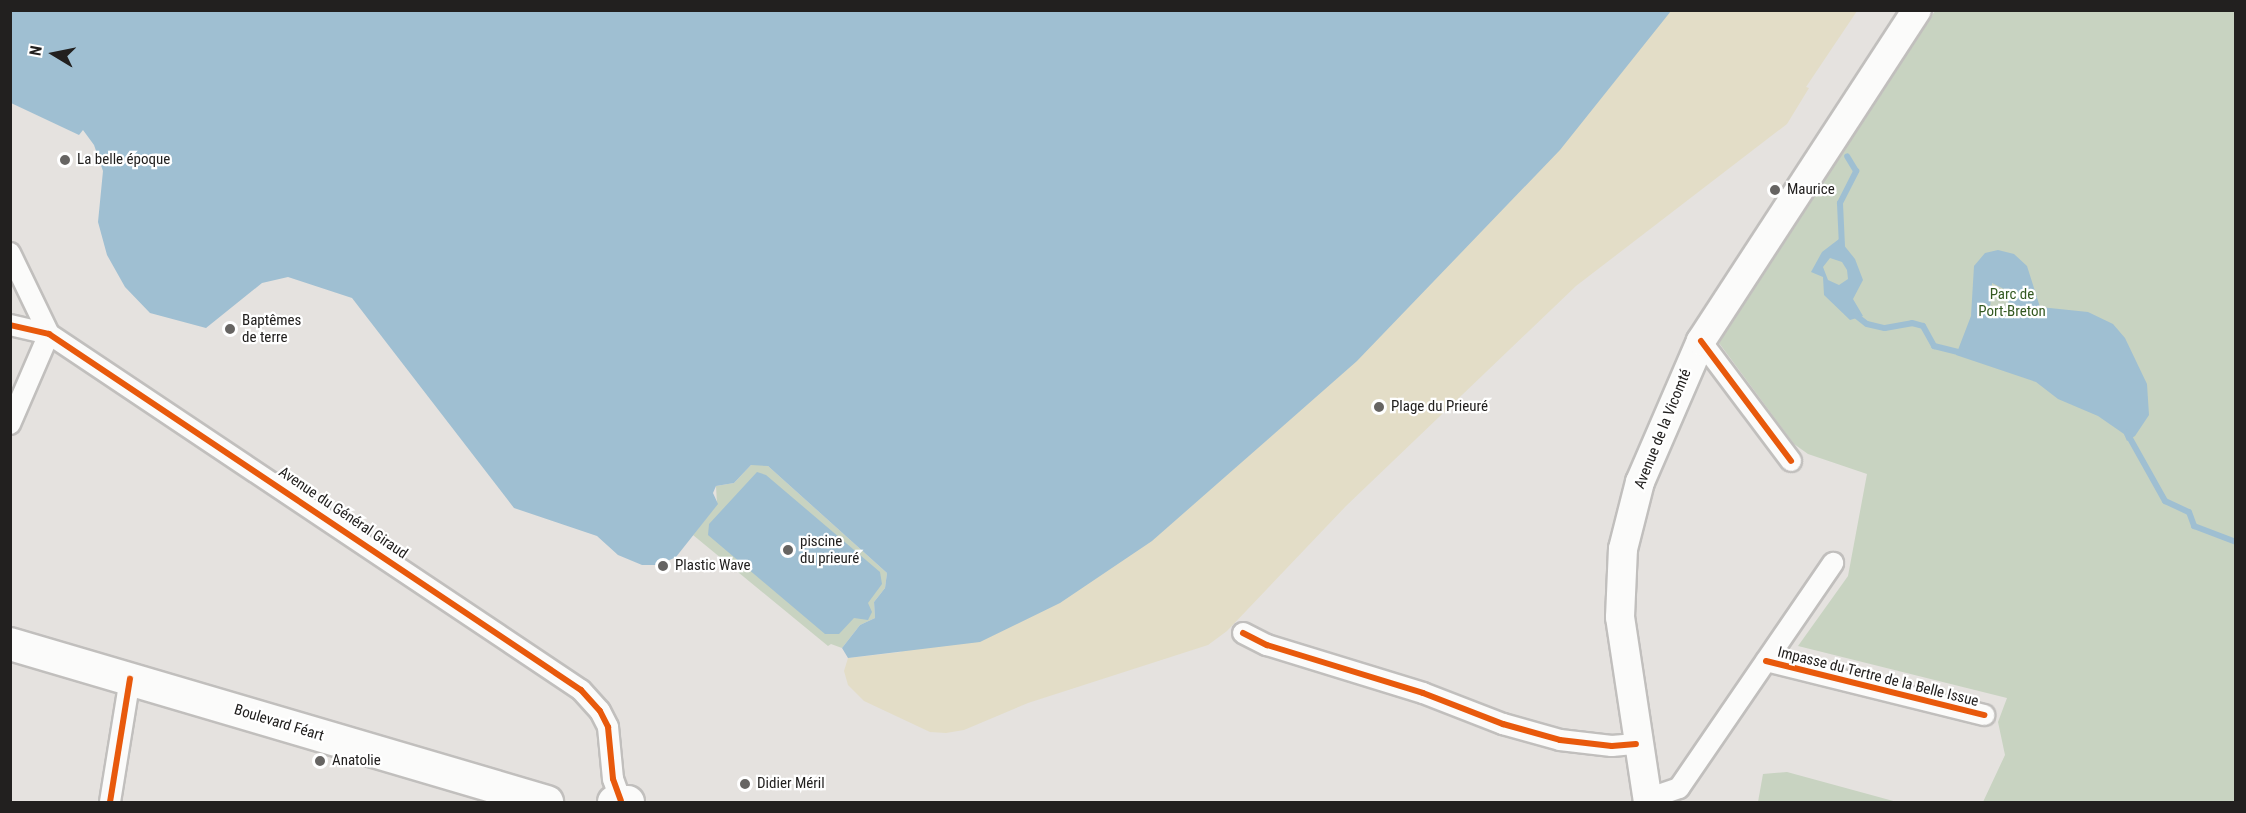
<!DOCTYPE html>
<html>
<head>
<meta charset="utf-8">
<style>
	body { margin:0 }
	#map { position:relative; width:2246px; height:813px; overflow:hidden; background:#e5e2df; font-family:"Roboto Condensed",sans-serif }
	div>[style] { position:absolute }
	.green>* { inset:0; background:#c8d3c1 }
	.sand>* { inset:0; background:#e3ddc7 }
	.water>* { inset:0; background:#9fbfd2 }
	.stream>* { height:6px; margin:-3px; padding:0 3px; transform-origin:3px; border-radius:3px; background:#9fbfd2 }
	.roads { filter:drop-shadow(2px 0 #c1bfbd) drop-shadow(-2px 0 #c1bfbd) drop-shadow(0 2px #c1bfbd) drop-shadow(0 -2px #c1bfbd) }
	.minor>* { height:20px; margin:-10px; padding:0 10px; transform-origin:10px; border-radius:10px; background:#fbfbfa }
	.secondary>* { height:28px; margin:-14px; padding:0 14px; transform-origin:14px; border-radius:14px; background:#fbfbfa }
	.primary>* { height:32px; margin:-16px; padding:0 16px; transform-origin:16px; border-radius:16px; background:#fbfbfa }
	.cycleway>* { height:6px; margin:-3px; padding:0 3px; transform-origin:3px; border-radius:3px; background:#e8590c }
	.dots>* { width:16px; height:16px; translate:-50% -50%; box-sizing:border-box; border:3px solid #fff; border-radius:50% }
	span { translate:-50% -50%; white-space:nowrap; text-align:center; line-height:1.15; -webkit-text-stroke:4.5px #fff; paint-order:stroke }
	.poi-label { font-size:15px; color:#22201f }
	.left { translate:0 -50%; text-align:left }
	.park-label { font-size:15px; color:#345921 }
	.street-label { font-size:15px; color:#22201f }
	.frame { position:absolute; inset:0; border:12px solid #22201f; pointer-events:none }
	.north { position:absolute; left:24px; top:24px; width:60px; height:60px; -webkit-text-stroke:4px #fff; paint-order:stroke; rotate:280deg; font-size:16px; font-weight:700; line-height:24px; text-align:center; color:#22201f }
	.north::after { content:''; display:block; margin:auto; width:21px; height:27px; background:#22201f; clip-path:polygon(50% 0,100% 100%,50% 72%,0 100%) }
</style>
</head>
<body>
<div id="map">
	<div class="green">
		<div style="clip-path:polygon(1935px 11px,2236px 11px,2235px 802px,1983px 802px,2005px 755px,1998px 722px,2007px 698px,1798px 646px,1848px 576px,1867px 474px,1808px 454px,1794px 444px,1719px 343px)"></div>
		<div style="clip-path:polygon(760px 463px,768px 466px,887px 573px,885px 588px,874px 602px,875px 618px,860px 625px,842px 648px,831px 644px,828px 646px,693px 535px,717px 504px,716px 486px,734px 483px,751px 465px)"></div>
		<div style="clip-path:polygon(1787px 772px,1897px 802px,1758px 802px,1763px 774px)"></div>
	</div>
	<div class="sand">
		<div style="clip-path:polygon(1010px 11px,1857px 11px,1806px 87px,1809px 88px,1787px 124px,1576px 286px,1346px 506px,1227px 631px,1208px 645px,1028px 703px,964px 730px,946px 733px,930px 732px,864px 701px,848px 685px,844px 671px,848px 658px,901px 652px,925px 616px)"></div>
	</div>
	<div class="water">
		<div style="clip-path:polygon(11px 10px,1671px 10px,1671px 11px,1560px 150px,1357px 361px,1152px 541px,1060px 603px,980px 642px,848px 658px,842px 648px,860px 625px,875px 618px,874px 602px,885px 588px,887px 573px,768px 466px,751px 465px,734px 483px,716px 486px,713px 493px,718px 504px,676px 557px,659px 565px,642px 565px,618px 555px,597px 536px,514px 508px,352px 298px,288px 277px,262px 283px,206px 328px,150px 313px,125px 287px,107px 255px,98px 222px,103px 171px,94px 145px,83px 130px,79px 135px,11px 103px)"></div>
		<div style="clip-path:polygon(evenodd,1839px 239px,1855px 259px,1863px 280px,1853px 299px,1863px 316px,1850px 320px,1824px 295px,1823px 277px,1811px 272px,1822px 252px,1839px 239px,1830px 258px,1842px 262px,1847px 270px,1848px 279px,1839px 285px,1828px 280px,1823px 267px,1830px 258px)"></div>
		<div style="clip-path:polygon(evenodd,1998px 250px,2014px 254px,2027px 266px,2040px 307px,2088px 312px,2113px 324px,2125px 338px,2147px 384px,2149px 415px,2135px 436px,2127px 441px,2124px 434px,2098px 416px,2058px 399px,2036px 382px,1956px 355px,1971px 316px,1974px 266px,1985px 253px,1998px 250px,1992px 283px,2004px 289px,2008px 300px,2009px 313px,2004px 317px,1997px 316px,1990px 309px,1992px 283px)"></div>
		<div style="clip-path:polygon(757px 472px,766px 475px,880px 572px,882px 584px,868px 603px,872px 612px,868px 620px,854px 618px,839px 634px,825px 634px,708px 535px,709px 524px)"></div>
	</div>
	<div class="stream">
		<div style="left:1842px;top:246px;width:43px;rotate:-92.7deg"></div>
		<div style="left:1840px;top:203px;width:36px;rotate:-63deg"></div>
		<div style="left:1856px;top:171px;width:17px;rotate:-121deg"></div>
		<div style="left:1854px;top:314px;width:16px;rotate:38deg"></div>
		<div style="left:1867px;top:324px;width:18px;rotate:13deg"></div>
		<div style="left:1885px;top:328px;width:27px;rotate:-10deg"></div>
		<div style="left:1912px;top:323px;width:11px;rotate:15deg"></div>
		<div style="left:1923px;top:326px;width:23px;rotate:61deg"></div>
		<div style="left:1934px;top:346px;width:30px;rotate:14deg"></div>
		<div style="left:2127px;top:433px;width:78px;rotate:60.8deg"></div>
		<div style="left:2165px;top:501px;width:26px;rotate:25deg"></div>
		<div style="left:2189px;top:512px;width:15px;rotate:70deg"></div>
		<div style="left:2194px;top:526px;width:45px;rotate:20.9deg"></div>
	</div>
	<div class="roads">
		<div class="minor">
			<div style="left:10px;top:253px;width:90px;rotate:64.3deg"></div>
			<div style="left:10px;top:325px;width:40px;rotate:13deg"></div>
			<div style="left:49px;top:334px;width:640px;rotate:33.79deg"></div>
			<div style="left:581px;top:690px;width:28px;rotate:48deg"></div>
			<div style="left:600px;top:711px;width:18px;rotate:63deg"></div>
			<div style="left:608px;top:727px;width:52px;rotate:84.5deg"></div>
			<div style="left:613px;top:779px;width:23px;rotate:70deg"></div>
			<div style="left:1701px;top:341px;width:150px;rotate:53.1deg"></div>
			<div style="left:10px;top:424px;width:98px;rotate:-66.6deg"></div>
			<div style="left:1243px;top:633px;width:27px;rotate:27deg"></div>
			<div style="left:1267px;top:645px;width:163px;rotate:17.1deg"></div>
			<div style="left:1423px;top:693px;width:86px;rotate:21.2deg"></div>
			<div style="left:1503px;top:724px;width:59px;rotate:15.7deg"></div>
			<div style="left:1560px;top:740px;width:52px;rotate:6.6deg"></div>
			<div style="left:1612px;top:746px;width:24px;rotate:-5deg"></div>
			<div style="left:1766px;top:661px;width:225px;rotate:13.9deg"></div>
			<div style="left:1647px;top:799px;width:34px;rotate:-19deg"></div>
			<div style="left:1679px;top:788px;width:273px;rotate:-55.6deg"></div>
			<div style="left:110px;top:802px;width:125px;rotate:-80.8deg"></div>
		</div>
		<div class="secondary">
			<div style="left:1648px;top:802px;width:187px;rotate:-98.6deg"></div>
			<div style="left:1620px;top:617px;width:68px;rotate:-87.5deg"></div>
			<div style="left:1623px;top:549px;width:69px;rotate:-75.8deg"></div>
			<div style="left:1640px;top:482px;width:154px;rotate:-66.6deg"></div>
			<div style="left:1701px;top:341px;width:395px;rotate:-56.9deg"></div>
		</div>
		<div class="primary">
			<div style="left:10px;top:644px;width:560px;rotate:16.4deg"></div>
			<div style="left:614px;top:802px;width:14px"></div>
		</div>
	</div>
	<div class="cycleway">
		<div style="left:10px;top:325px;width:40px;rotate:13deg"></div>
		<div style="left:49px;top:334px;width:640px;rotate:33.79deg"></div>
		<div style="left:581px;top:690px;width:28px;rotate:48deg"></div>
		<div style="left:600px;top:711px;width:18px;rotate:63deg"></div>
		<div style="left:608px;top:727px;width:52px;rotate:84.5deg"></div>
		<div style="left:613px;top:779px;width:23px;rotate:70deg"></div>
		<div style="left:1701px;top:341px;width:150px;rotate:53.1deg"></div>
		<div style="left:1243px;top:633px;width:27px;rotate:27deg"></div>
		<div style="left:1267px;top:645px;width:163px;rotate:17.1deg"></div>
		<div style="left:1423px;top:693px;width:86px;rotate:21.2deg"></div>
		<div style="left:1503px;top:724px;width:59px;rotate:15.7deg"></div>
		<div style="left:1560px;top:740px;width:52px;rotate:6.6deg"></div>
		<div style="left:1612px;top:746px;width:24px;rotate:-5deg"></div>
		<div style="left:1766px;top:661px;width:225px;rotate:13.9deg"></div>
		<div style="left:110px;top:802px;width:125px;rotate:-80.8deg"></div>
	</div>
	<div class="dots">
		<div style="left:65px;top:160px;background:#666462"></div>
		<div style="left:1775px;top:190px;background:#666462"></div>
		<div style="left:230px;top:329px;background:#666462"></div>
		<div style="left:1379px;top:407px;background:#666462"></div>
		<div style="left:788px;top:550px;background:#666462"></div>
		<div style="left:663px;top:566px;background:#666462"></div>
		<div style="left:320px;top:761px;background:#666462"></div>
		<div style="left:745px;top:784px;background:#666462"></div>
	</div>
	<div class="poi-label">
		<span class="left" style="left:77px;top:160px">La belle époque</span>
		<span class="left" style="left:1787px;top:190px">Maurice</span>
		<span class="left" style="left:242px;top:329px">Baptêmes<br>de terre</span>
		<span class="left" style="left:1391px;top:407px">Plage du Prieuré</span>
		<span class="left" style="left:800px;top:550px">piscine<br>du prieuré</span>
		<span class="left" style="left:675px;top:566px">Plastic Wave</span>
		<span class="left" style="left:332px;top:761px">Anatolie</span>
		<span class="left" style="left:757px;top:784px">Didier Méril</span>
	</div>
	<div class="park-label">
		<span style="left:2012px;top:303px">Parc de<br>Port-Breton</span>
	</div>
	<div class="street-label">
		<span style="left:1663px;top:429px;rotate:-68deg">Avenue de la Vicomté</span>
		<span style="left:343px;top:513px;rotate:34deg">Avenue du Général Giraud</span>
		<span style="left:1878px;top:677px;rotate:14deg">Impasse du Tertre de la Belle Issue</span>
		<span style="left:279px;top:723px;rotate:17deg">Boulevard Féart</span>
	</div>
	<div class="frame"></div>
	<div class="north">N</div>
</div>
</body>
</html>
